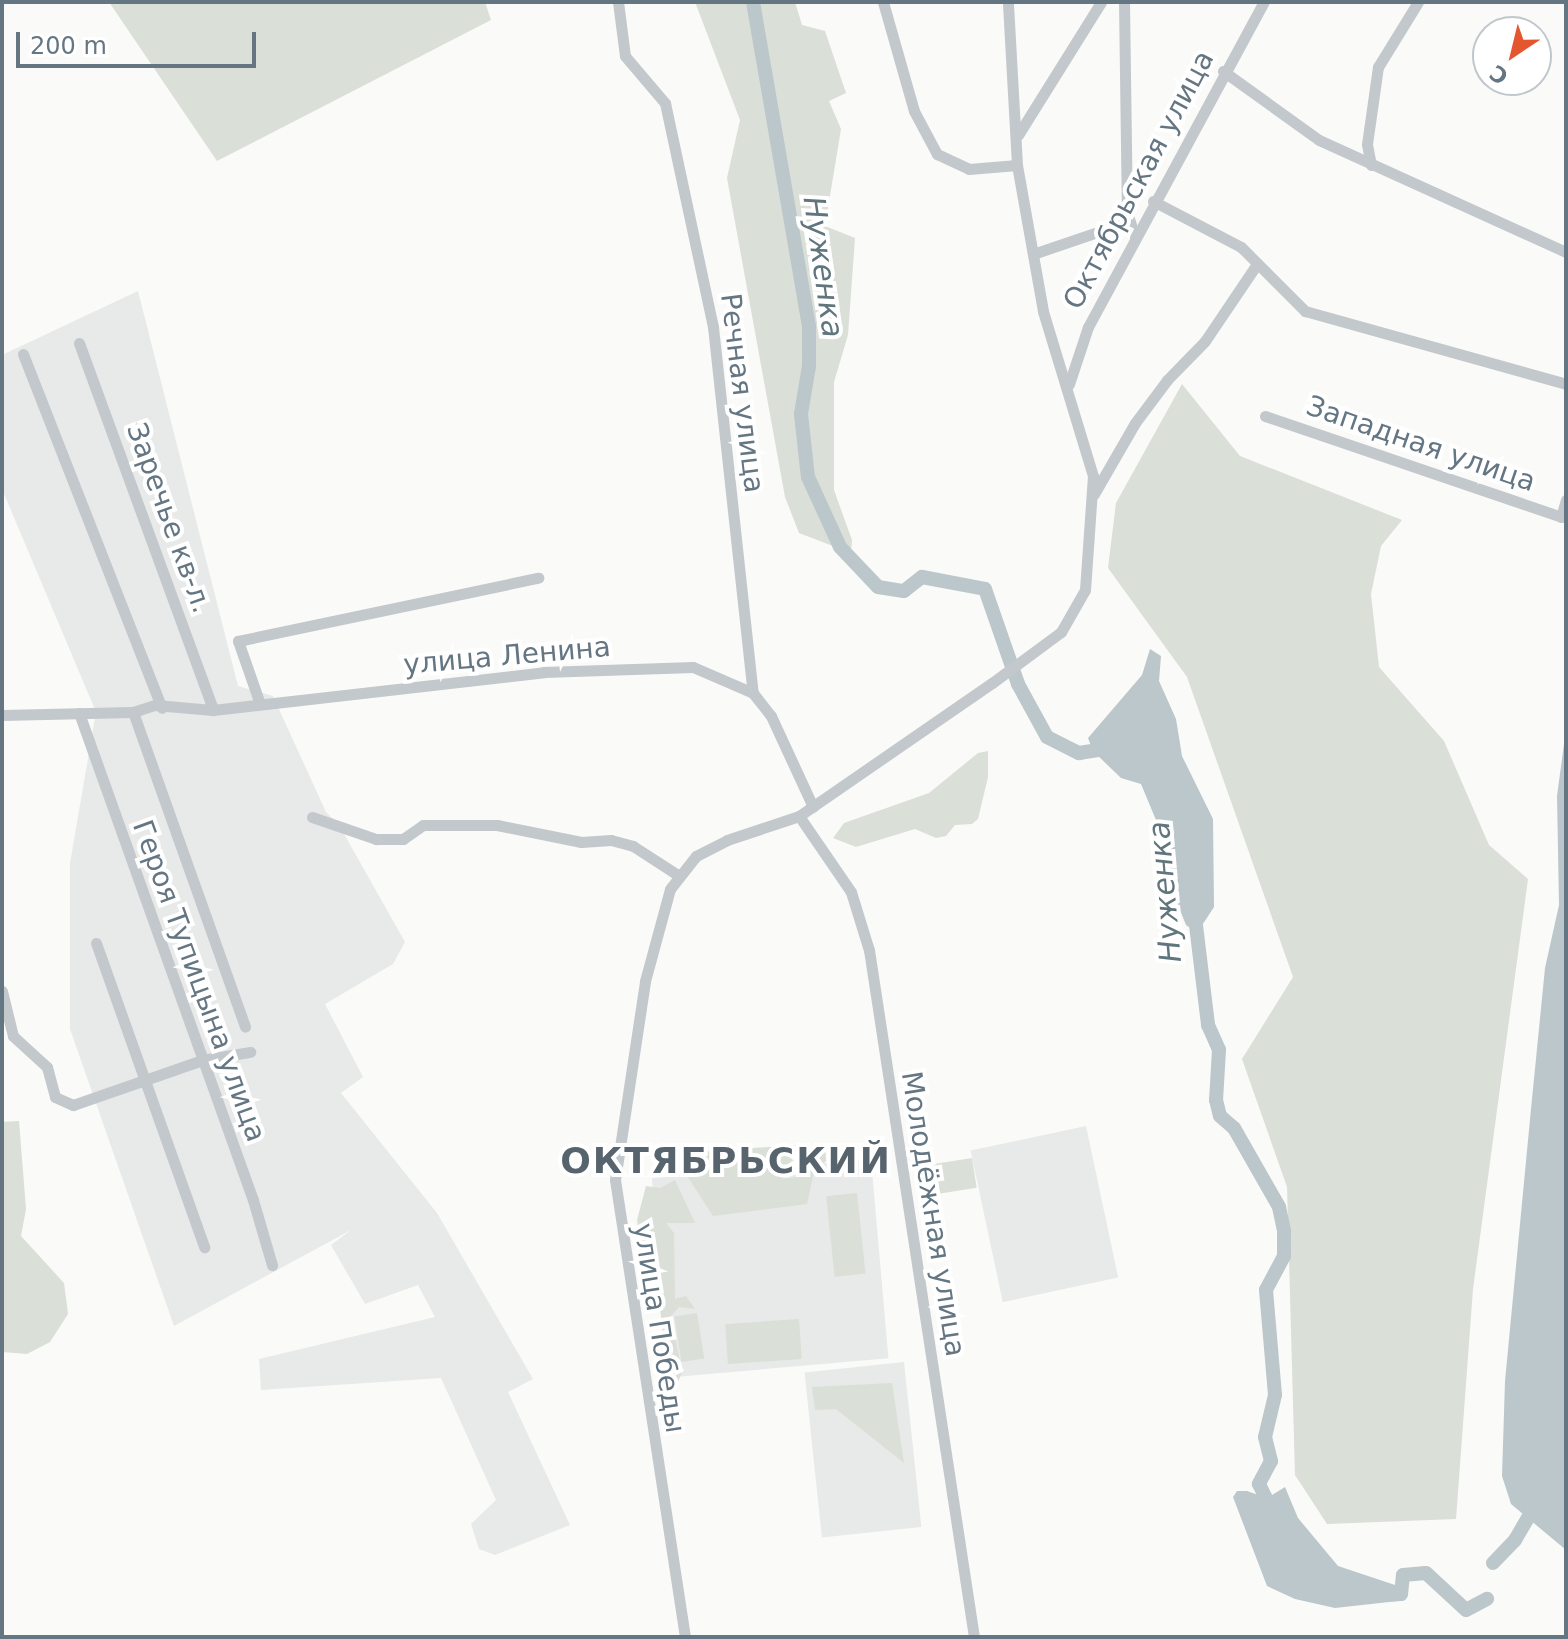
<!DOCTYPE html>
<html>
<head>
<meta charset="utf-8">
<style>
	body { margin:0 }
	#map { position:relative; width:1568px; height:1639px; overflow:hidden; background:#fafaf8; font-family:"DejaVu Sans",sans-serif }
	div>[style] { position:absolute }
	.built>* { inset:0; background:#e8e9e9; transform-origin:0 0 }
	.green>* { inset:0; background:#dadfd7; transform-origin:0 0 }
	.water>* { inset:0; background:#bbc7cb }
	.river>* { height:14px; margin:-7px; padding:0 7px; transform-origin:7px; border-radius:7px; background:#bbc7cb }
	.minor>* { height:11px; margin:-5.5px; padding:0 5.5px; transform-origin:5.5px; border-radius:5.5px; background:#c3c8cc }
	span { translate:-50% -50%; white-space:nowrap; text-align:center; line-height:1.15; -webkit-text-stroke:8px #fff; paint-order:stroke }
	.street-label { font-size:28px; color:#657683 }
	.water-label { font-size:30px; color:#60757c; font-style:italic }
	.district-label { font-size:36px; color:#57646e; font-weight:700; letter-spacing:2px }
	.frame { position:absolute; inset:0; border:4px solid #657683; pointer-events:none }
	.north { position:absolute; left:1472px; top:16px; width:80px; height:80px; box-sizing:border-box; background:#fff; border:2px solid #c1c8cd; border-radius:50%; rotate:215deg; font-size:22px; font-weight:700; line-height:32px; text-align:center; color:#657683 }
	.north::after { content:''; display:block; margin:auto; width:28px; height:36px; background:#e4572e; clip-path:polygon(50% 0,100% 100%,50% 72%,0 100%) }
	.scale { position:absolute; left:16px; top:32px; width:240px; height:36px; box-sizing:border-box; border:4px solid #657683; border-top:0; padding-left:10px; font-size:24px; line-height:28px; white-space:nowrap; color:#657683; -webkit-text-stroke:6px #fff; paint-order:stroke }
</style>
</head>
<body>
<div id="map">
	<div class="built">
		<div style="clip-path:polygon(138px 291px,238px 686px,273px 696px,326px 812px,339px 825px,405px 942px,393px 964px,325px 1004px,363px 1077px,341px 1093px,437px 1213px,533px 1379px,508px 1392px,570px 1525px,495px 1555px,479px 1549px,471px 1524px,496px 1500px,441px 1378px,261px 1390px,259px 1359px,435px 1317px,418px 1285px,365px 1304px,331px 1245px,351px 1230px,174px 1326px,70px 1029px,70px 863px,96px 712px,2px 489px,2px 355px)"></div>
		<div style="left:1086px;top:1126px;width:155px;height:118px;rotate:78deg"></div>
		<div style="left:871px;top:1159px;width:200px;height:220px;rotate:85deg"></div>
		<div style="left:904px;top:1362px;width:166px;height:100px;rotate:84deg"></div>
	</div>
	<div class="green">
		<div style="clip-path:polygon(109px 2px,485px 2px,491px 20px,217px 161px)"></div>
		<div style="clip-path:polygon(695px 2px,795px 2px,802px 25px,825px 31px,846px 93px,829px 101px,841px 129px,825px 226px,855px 238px,848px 335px,834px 382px,834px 490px,852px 540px,851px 553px,799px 533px,785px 497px,727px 178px,740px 120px)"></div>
		<div style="clip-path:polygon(1182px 384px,1240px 456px,1402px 520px,1381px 546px,1371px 594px,1379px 667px,1444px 741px,1489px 845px,1528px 879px,1473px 1289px,1456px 1519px,1327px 1524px,1295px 1475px,1287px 1187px,1242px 1059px,1293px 977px,1187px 677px,1108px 568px,1116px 503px)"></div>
		<div style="clip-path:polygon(988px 751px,988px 777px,978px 819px,972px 824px,955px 825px,946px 836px,936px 838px,915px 829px,856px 847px,833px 838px,844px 823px,929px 793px,978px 753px)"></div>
		<div style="clip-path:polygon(19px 1121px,26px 1209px,21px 1236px,64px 1283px,68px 1314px,50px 1342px,27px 1354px,2px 1352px,2px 1122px)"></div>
		<div style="clip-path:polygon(798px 1145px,805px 1149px,783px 1178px,793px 1178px,825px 1146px,826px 1161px,813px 1176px,807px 1204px,713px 1216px,684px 1171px,683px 1153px)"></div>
		<div style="left:972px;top:1158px;width:30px;height:56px;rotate:81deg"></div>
		<div style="clip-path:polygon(675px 1180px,695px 1223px,666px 1223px,674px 1233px,675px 1299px,686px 1296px,695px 1309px,679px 1307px,671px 1316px,682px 1372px,678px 1382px,667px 1372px,657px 1280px,644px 1266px,637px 1220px,646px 1186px,660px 1188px)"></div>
		<div style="left:857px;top:1193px;width:81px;height:31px;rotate:84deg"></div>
		<div style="left:697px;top:1313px;width:46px;height:23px;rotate:81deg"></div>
		<div style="left:799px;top:1319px;width:40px;height:74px;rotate:86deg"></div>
		<div style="clip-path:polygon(892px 1383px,904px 1463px,836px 1409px,815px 1410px,812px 1387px)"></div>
	</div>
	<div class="water">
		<div style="clip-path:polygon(1150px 649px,1161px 656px,1159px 681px,1176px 719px,1182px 756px,1213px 819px,1214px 907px,1197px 933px,1186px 925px,1176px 900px,1166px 844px,1141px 784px,1121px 778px,1093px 751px,1088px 738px,1142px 675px)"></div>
		<div style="clip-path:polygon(1566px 729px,1566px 1550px,1511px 1504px,1502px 1476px,1505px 1381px,1531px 1109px,1545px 968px,1559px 905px,1557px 796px)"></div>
		<div style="clip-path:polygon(1285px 1487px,1298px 1518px,1338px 1566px,1395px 1585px,1401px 1594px,1398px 1601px,1335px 1608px,1295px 1599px,1267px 1586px,1233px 1497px,1237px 1491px,1247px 1491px,1267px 1498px)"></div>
	</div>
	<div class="river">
		<div style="left:753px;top:2px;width:330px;rotate:80.2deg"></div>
		<div style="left:809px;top:327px;width:39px;rotate:90deg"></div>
		<div style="left:809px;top:366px;width:49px;rotate:99.5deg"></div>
		<div style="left:801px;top:414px;width:63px;rotate:83.7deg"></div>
		<div style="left:808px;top:477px;width:77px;rotate:65.4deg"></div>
		<div style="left:840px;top:547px;width:55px;rotate:46.5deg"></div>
		<div style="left:878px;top:587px;width:26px;rotate:9deg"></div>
		<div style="left:904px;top:591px;width:23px;rotate:-38deg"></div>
		<div style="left:922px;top:577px;width:64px;rotate:10.8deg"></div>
		<div style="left:985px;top:589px;width:101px;rotate:70.8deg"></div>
		<div style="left:1018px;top:684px;width:60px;rotate:61.3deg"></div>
		<div style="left:1047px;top:737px;width:36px;rotate:27deg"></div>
		<div style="left:1079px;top:753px;width:33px;rotate:-9deg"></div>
		<div style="left:1195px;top:917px;width:109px;rotate:83.1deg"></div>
		<div style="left:1208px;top:1025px;width:27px;rotate:66deg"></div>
		<div style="left:1219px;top:1050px;width:50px;rotate:93.4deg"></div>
		<div style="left:1216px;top:1100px;width:16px;rotate:76deg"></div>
		<div style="left:1220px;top:1116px;width:18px;rotate:41deg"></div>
		<div style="left:1234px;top:1128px;width:91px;rotate:60.3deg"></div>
		<div style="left:1279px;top:1207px;width:25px;rotate:78deg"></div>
		<div style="left:1284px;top:1231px;width:25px;rotate:90deg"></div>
		<div style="left:1284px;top:1256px;width:38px;rotate:118deg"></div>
		<div style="left:1266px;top:1290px;width:105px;rotate:85.1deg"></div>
		<div style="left:1275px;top:1395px;width:43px;rotate:103.4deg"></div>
		<div style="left:1265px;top:1437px;width:25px;rotate:76deg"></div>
		<div style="left:1271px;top:1461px;width:26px;rotate:118deg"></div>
		<div style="left:1259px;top:1484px;width:32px;rotate:64deg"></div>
		<div style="left:1493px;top:1563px;width:32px;rotate:-46deg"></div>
		<div style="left:1515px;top:1540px;width:42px;rotate:-59.7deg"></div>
		<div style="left:1382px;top:1595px;width:19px;rotate:-3deg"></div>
		<div style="left:1401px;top:1594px;width:19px;rotate:-84deg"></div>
		<div style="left:1403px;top:1575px;width:23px;rotate:-5deg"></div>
		<div style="left:1426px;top:1573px;width:54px;rotate:42.8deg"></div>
		<div style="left:1466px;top:1610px;width:24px;rotate:-28deg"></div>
	</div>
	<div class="minor">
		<div style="left:618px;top:2px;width:54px;rotate:82.6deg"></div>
		<div style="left:625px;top:56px;width:62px;rotate:49.6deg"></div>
		<div style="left:665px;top:103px;width:229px;rotate:77.9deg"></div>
		<div style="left:713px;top:327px;width:368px;rotate:83.8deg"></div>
		<div style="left:883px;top:2px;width:113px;rotate:74.1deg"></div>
		<div style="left:914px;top:111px;width:49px;rotate:61.9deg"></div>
		<div style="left:937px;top:154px;width:35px;rotate:25deg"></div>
		<div style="left:969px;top:169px;width:48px;rotate:-4.8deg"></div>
		<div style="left:1124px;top:2px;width:211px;rotate:89.2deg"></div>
		<div style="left:1127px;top:213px;width:24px;rotate:71deg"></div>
		<div style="left:1223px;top:71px;width:118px;rotate:35.7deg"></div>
		<div style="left:1319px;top:140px;width:271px;rotate:24.4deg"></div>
		<div style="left:1018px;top:135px;width:157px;rotate:-58deg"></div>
		<div style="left:1371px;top:165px;width:21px;rotate:-101deg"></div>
		<div style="left:1367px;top:144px;width:78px;rotate:-81.9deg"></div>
		<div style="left:1378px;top:67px;width:76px;rotate:-58.4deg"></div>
		<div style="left:1153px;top:201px;width:99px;rotate:27.6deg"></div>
		<div style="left:1241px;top:247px;width:91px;rotate:45deg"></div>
		<div style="left:1305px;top:311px;width:271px;rotate:15.6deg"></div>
		<div style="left:1033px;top:254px;width:102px;rotate:-18.8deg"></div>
		<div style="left:79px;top:343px;width:391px;rotate:69.9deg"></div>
		<div style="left:23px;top:354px;width:380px;rotate:68.6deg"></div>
		<div style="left:1069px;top:384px;width:60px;rotate:-71.6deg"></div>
		<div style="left:1088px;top:327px;width:370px;rotate:-61.6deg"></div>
		<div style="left:1265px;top:416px;width:313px;rotate:18.8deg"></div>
		<div style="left:1561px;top:517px;width:18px;rotate:-74deg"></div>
		<div style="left:1094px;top:494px;width:82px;rotate:-60deg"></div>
		<div style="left:1135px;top:423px;width:54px;rotate:-53.3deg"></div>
		<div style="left:1167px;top:380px;width:54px;rotate:-45.7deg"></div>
		<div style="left:1205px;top:341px;width:93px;rotate:-56deg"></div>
		<div style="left:260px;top:704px;width:67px;rotate:-109.2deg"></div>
		<div style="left:238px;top:641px;width:307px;rotate:-11.9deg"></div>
		<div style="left:133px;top:712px;width:334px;rotate:70.4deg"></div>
		<div style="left:79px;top:713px;width:517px;rotate:70.34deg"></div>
		<div style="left:253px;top:1200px;width:68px;rotate:73.7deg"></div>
		<div style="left:2px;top:715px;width:131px;rotate:-1.3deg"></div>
		<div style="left:133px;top:712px;width:23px;rotate:-18deg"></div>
		<div style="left:155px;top:705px;width:58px;rotate:4.9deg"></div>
		<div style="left:213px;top:710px;width:333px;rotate:-6.5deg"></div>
		<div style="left:544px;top:672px;width:149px;rotate:-1.9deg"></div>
		<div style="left:693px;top:667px;width:65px;rotate:23.4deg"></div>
		<div style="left:753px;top:693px;width:29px;rotate:52deg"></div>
		<div style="left:771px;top:716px;width:100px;rotate:65.2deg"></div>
		<div style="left:799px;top:816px;width:92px;rotate:55.6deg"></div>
		<div style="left:851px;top:892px;width:61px;rotate:72.8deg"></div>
		<div style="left:869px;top:950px;width:695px;rotate:81.31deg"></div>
		<div style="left:312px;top:817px;width:68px;rotate:19deg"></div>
		<div style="left:376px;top:839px;width:27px"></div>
		<div style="left:403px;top:839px;width:24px;rotate:-35deg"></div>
		<div style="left:423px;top:825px;width:74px"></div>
		<div style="left:497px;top:825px;width:86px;rotate:11.4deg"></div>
		<div style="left:581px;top:842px;width:30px;rotate:-4deg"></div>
		<div style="left:611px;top:840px;width:23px;rotate:15deg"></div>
		<div style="left:633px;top:846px;width:54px;rotate:32.8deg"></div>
		<div style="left:96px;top:943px;width:323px;rotate:70.4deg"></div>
		<div style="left:2px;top:991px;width:46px;rotate:76.3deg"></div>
		<div style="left:13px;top:1036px;width:46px;rotate:42.4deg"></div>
		<div style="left:47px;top:1067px;width:31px;rotate:75deg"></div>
		<div style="left:55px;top:1097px;width:20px;rotate:24deg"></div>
		<div style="left:73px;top:1105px;width:137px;rotate:-19.2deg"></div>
		<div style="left:202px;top:1060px;width:49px;rotate:-9.5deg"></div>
		<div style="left:685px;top:1637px;width:462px;rotate:-98.7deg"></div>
		<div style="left:615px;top:1180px;width:201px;rotate:-81.4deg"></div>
		<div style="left:645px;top:981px;width:95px;rotate:-74.8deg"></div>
		<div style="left:670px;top:889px;width:42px;rotate:-51.8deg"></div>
		<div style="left:696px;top:856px;width:35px;rotate:-27deg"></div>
		<div style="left:727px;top:840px;width:76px;rotate:-18.4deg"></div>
		<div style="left:799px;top:816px;width:234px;rotate:-34.6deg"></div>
		<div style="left:992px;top:683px;width:86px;rotate:-36.5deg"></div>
		<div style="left:1061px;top:632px;width:48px;rotate:-60.3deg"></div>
		<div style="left:1085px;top:590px;width:114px;rotate:-86deg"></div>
		<div style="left:1093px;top:476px;width:172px;rotate:-106.9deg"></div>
		<div style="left:1043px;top:311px;width:148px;rotate:-100.1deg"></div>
		<div style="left:1017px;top:165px;width:163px;rotate:-93.2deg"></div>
	</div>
	<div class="street-label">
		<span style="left:1139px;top:180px;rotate:-62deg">Октябрьская улица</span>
		<span style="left:742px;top:393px;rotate:83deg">Речная улица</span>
		<span style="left:1421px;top:444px;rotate:19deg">Западная улица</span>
		<span style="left:169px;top:518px;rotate:70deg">Заречье кв-л.</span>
		<span style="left:507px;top:656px;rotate:-5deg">улица Ленина</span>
		<span style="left:199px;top:981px;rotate:70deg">Героя Тупицына улица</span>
		<span style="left:933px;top:1214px;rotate:81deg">Молодёжная улица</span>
		<span style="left:659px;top:1328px;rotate:81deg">улица Победы</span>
	</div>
	<div class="water-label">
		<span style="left:823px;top:267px;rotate:82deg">Нуженка</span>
		<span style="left:1165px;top:892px;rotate:-95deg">Нуженка</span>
	</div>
	<div class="district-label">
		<span style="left:726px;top:1161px">ОКТЯБРЬСКИЙ</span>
	</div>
	<div class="frame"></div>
	<div class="north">С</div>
	<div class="scale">200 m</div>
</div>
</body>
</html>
